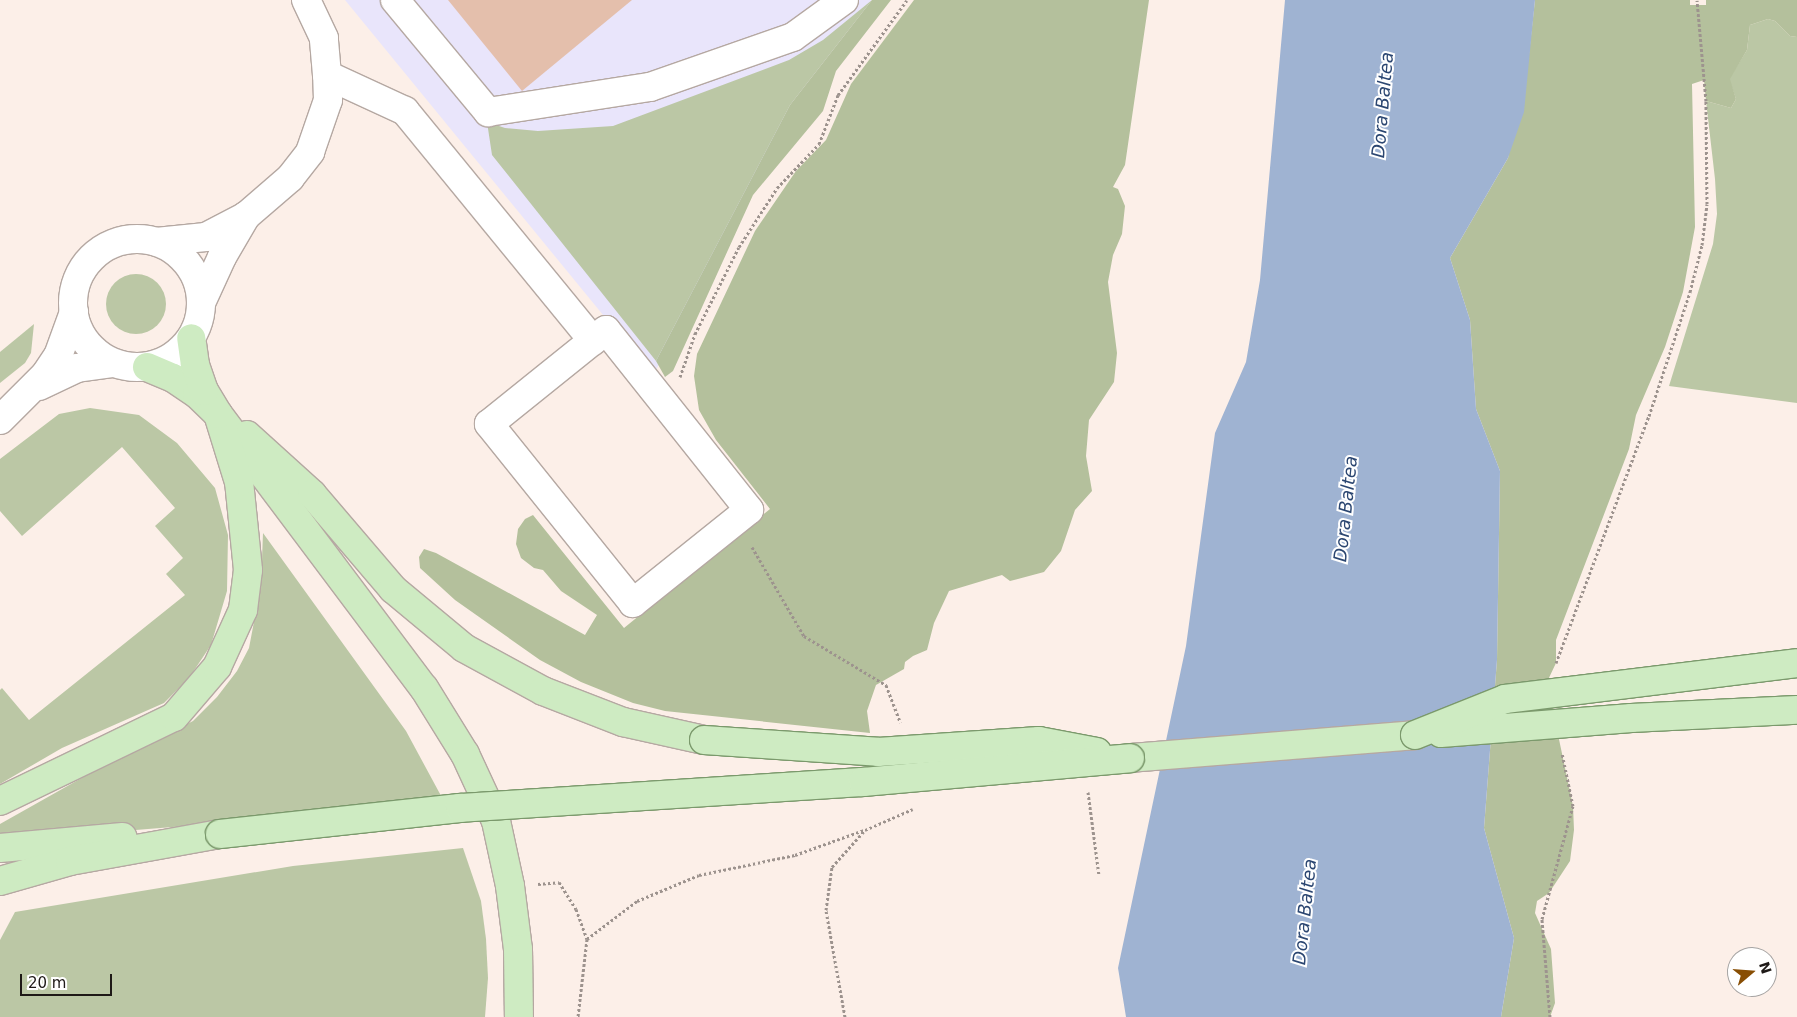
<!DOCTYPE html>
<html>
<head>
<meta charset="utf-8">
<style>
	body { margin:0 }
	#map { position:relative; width:1797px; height:1017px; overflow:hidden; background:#fcefe8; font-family:"DejaVu Sans",sans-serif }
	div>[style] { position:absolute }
	.education>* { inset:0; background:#e9e5fb }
	.green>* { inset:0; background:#bbc7a5 }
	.round { border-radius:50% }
	.forest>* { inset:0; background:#b4c09c }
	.water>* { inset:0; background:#9fb3d2 }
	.building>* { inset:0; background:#e4bfac }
	.path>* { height:3px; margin-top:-1.5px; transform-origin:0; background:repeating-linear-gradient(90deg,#9d938e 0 2.5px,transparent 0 5px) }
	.roads { filter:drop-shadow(1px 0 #b5a8a2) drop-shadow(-1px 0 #b5a8a2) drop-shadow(0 1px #b5a8a2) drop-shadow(0 -1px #b5a8a2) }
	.minor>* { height:28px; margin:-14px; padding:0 14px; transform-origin:14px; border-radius:14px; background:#fff }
	.minor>.ring { margin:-14px; padding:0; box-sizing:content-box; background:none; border:28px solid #fff; border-radius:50% }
	.major>* { height:28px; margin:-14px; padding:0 14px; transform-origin:14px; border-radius:14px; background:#ceebc2 }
	.bridges { filter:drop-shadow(1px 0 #7b996c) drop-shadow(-1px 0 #7b996c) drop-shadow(0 1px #7b996c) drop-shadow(0 -1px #7b996c) }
	.major-bridge>* { height:28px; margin:-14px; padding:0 14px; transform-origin:14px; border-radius:14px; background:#ceebc2 }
	span { translate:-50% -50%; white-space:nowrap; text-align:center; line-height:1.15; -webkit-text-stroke:4px #fff; paint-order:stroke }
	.water-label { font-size:18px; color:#2b4671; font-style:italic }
	.north { position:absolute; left:1727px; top:947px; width:50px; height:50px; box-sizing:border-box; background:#fff; border:1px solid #a5a3a2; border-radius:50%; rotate:72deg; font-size:14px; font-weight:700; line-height:20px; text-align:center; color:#1e1917 }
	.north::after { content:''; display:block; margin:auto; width:18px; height:22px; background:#884e04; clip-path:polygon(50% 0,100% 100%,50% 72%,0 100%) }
	.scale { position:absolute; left:20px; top:974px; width:92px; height:22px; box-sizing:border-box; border:2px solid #1e1917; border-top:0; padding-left:6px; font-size:15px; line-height:18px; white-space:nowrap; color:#1e1917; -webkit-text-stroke:4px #fff; paint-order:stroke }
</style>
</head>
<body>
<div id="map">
	<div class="education">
		<div style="clip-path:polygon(345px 0,872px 0,790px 105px,653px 376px)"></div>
	</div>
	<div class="green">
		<div style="clip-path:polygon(872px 0,790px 105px,656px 361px,492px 155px,487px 122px,505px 128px,538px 131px,613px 126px,789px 60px,823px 40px)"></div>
		<div style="clip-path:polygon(1768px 19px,1775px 21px,1790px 36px,1797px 37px,1797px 403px,1669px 386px,1713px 244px,1717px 214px,1715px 179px,1706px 101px,1731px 108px,1736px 99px,1729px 79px,1747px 50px,1750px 25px)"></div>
		<div class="round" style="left:106px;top:274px;width:60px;height:60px"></div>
		<div style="clip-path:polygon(34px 324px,31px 353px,25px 363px,0 383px,0 352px)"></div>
		<div style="clip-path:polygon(90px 408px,139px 415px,177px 443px,215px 488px,228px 535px,227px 591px,211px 645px,189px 678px,164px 703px,62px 748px,0 784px,0 690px,2px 688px,29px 720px,185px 595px,166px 574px,183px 558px,155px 526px,175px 508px,122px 447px,22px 536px,0 511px,0 459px,59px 414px)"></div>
		<div style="clip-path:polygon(263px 533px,406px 731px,446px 805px,0 841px,0 824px,87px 775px,193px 721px,217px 697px,237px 671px,249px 648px,261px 585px)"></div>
		<div style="clip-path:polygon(463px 848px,481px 901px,486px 939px,488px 978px,485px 1017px,0 1017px,0 940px,15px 912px,293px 866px)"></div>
	</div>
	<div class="forest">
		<div style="clip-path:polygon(872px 0,891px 0,836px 71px,823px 111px,753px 195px,673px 371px,665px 377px,656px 361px,790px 105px)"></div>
		<div style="clip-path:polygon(914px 0,1149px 0,1125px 165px,1113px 187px,1118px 189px,1125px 206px,1122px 234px,1113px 255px,1108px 282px,1117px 353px,1114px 382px,1089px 420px,1086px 456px,1092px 491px,1075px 510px,1061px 551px,1044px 572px,1010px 581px,1002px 575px,949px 591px,934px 623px,927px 650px,913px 656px,905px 662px,904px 669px,876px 685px,867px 711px,870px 733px,665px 711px,633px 703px,581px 682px,540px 660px,455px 600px,420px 568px,419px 557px,424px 549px,436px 553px,585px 635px,597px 615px,561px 591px,543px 570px,534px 568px,521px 558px,516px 544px,518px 529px,525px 519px,533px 515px,624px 628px,770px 509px,716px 440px,699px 410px,694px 376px,697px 354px,755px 231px,796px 171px,826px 140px,851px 84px)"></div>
		<div style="clip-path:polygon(1535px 0,1690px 0,1690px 5px,1706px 5px,1706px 0,1797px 0,1797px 37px,1790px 36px,1775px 21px,1768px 19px,1750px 25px,1747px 50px,1730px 79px,1736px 99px,1731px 108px,1706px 101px,1704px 80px,1692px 84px,1695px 227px,1683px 292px,1665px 347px,1636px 415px,1629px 449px,1556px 640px,1556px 663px,1547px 682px,1573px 806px,1574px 830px,1570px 861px,1549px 893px,1537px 901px,1535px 913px,1551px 949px,1555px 1003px,1550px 1017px,1501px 1017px,1514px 938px,1484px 828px,1497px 660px,1500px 471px,1476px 409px,1470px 320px,1450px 258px,1508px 158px,1529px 54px)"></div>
	</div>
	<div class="water">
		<div style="clip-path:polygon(1285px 0,1535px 0,1524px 112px,1508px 158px,1450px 258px,1470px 320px,1476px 409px,1500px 471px,1497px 660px,1484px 828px,1514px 938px,1501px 1017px,1126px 1017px,1118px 968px,1186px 646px,1215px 433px,1246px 362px,1260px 280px)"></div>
	</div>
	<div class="building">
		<div style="clip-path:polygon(448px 0,632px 0,522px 91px)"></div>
	</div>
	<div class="path">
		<div style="left:680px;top:377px;width:46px;rotate:-70.8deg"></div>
		<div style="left:695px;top:334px;width:97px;rotate:-63.2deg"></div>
		<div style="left:739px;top:247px;width:70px;rotate:-57.2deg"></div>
		<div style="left:777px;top:188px;width:61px;rotate:-46.3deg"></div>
		<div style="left:819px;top:144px;width:53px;rotate:-68.8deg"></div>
		<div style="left:838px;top:95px;width:117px;rotate:-54deg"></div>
		<div style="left:752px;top:547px;width:103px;rotate:59.7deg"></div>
		<div style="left:804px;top:636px;width:96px;rotate:30.9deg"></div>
		<div style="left:886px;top:685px;width:40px;rotate:69deg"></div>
		<div style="left:1556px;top:663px;width:264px;rotate:-69.4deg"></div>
		<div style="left:1649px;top:416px;width:131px;rotate:-71.7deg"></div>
		<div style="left:1690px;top:292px;width:49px;rotate:-75.7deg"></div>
		<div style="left:1702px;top:245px;width:41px;rotate:-83deg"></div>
		<div style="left:1707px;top:204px;width:103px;rotate:-90.6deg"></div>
		<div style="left:1706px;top:101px;width:101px;rotate:-95.1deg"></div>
		<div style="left:1088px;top:792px;width:85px;rotate:82.5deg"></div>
		<div style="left:538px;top:884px;width:21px;rotate:-5deg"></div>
		<div style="left:559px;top:882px;width:32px;rotate:58deg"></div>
		<div style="left:576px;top:909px;width:32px;rotate:70deg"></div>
		<div style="left:587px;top:939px;width:79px;rotate:96.6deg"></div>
		<div style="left:587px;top:939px;width:63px;rotate:-37.2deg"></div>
		<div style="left:637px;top:901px;width:67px;rotate:-22.8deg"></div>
		<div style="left:699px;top:875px;width:98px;rotate:-11.8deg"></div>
		<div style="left:795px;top:855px;width:73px;rotate:-19.9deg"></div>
		<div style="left:845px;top:1017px;width:109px;rotate:-100.1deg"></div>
		<div style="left:826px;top:910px;width:43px;rotate:-82.1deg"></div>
		<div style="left:832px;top:867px;width:50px;rotate:-48.3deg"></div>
		<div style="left:865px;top:830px;width:52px;rotate:-23.6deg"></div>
		<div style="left:1550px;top:1017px;width:98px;rotate:-94.7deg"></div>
		<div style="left:1542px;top:919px;width:117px;rotate:-74.7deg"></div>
		<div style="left:1573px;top:806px;width:54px;rotate:-101.7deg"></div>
	</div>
	<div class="roads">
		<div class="minor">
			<div style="left:395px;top:0;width:146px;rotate:50.3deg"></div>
			<div style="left:488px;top:112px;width:164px;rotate:-8.8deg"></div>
			<div style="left:650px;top:87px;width:151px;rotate:-19.3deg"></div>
			<div style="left:793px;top:37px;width:63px;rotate:-36deg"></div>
			<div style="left:327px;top:75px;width:86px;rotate:24.8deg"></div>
			<div style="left:405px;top:111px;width:297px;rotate:50.7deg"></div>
			<div class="ring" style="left:73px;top:239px;width:100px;height:100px"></div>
			<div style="left:156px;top:242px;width:50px;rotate:-5.7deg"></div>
			<div style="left:206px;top:237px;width:45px;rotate:-27.7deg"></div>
			<div style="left:246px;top:216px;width:58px;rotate:-40.8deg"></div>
			<div style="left:290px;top:178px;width:33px;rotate:-52deg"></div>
			<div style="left:310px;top:152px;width:55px;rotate:-70.9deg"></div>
			<div style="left:328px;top:100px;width:25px;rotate:-92deg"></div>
			<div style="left:327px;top:75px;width:37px;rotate:-95deg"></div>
			<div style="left:324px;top:38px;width:42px;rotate:-115.3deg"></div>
			<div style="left:201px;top:303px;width:51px;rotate:-65.5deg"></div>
			<div style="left:222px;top:257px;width:48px;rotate:-59.7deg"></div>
			<div style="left:606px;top:330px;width:230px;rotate:51.5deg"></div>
			<div style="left:749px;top:510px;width:149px;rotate:141.3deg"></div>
			<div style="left:633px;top:603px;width:230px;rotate:-128.8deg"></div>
			<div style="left:489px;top:424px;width:150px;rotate:-38.8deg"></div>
			<div style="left:39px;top:386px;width:42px;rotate:-25.3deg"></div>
			<div style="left:77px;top:368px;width:35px;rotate:-8deg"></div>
			<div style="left:0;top:420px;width:64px;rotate:-45deg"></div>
			<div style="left:45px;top:375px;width:23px;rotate:-56deg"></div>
			<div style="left:58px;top:356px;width:47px;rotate:-70deg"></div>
		</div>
		<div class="major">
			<div style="left:147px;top:367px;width:28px;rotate:23deg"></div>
			<div style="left:173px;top:378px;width:29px;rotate:34deg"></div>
			<div style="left:197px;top:394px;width:29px;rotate:44deg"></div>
			<div style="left:218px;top:414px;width:343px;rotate:53.1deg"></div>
			<div style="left:424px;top:688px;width:78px;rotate:58.2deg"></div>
			<div style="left:465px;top:754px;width:74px;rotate:65.2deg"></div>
			<div style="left:496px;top:821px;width:66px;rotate:77.8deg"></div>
			<div style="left:510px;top:886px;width:64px;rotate:82.8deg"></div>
			<div style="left:518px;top:949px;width:68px;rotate:89.2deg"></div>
			<div style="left:247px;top:435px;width:88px;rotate:42.2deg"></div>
			<div style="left:312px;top:494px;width:125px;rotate:49.5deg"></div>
			<div style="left:393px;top:589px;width:92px;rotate:39.7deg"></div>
			<div style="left:464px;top:648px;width:90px;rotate:28.6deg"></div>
			<div style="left:543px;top:691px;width:86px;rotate:21.2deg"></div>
			<div style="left:623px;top:722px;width:83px;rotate:12.5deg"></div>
			<div style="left:1130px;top:758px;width:286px;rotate:-4.6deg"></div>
			<div style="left:0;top:801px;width:193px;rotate:-25.8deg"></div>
			<div style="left:174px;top:717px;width:66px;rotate:-49.3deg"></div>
			<div style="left:217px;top:667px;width:63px;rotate:-65.5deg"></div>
			<div style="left:243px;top:610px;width:40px;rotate:-82.9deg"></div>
			<div style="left:248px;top:570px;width:88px;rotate:-95.8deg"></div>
			<div style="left:239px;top:482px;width:71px;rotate:-107.2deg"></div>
			<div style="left:218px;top:414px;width:27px;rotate:-121deg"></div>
			<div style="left:204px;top:391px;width:28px;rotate:-109deg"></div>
			<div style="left:195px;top:365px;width:27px;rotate:-98deg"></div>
			<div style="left:0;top:848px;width:123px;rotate:-5.1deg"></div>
			<div style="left:0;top:881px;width:73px;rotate:-15.9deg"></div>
			<div style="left:70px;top:861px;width:152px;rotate:-10.2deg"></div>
		</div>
	</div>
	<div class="bridges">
		<div class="major-bridge">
			<div style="left:1441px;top:733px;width:191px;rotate:-4.5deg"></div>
			<div style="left:1631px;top:718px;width:166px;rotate:-2.8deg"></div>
			<div style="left:1415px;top:735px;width:97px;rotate:-21.8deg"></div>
			<div style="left:1505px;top:699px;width:294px;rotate:-7deg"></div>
			<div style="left:704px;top:740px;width:174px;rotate:3.9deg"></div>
			<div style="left:878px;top:752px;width:161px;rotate:-3.9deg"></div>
			<div style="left:1039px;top:741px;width:59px;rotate:10.7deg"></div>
			<div style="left:220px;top:834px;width:241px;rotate:-6.2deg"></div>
			<div style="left:460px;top:808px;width:404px;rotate:-3.7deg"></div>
			<div style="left:863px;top:782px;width:268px;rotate:-5.1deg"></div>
		</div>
	</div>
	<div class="water-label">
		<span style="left:1383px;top:105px;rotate:-85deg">Dora Baltea</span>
		<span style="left:1346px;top:509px;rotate:-84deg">Dora Baltea</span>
		<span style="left:1305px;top:912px;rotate:-84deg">Dora Baltea</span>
	</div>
	<div class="north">N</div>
	<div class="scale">20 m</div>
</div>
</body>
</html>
